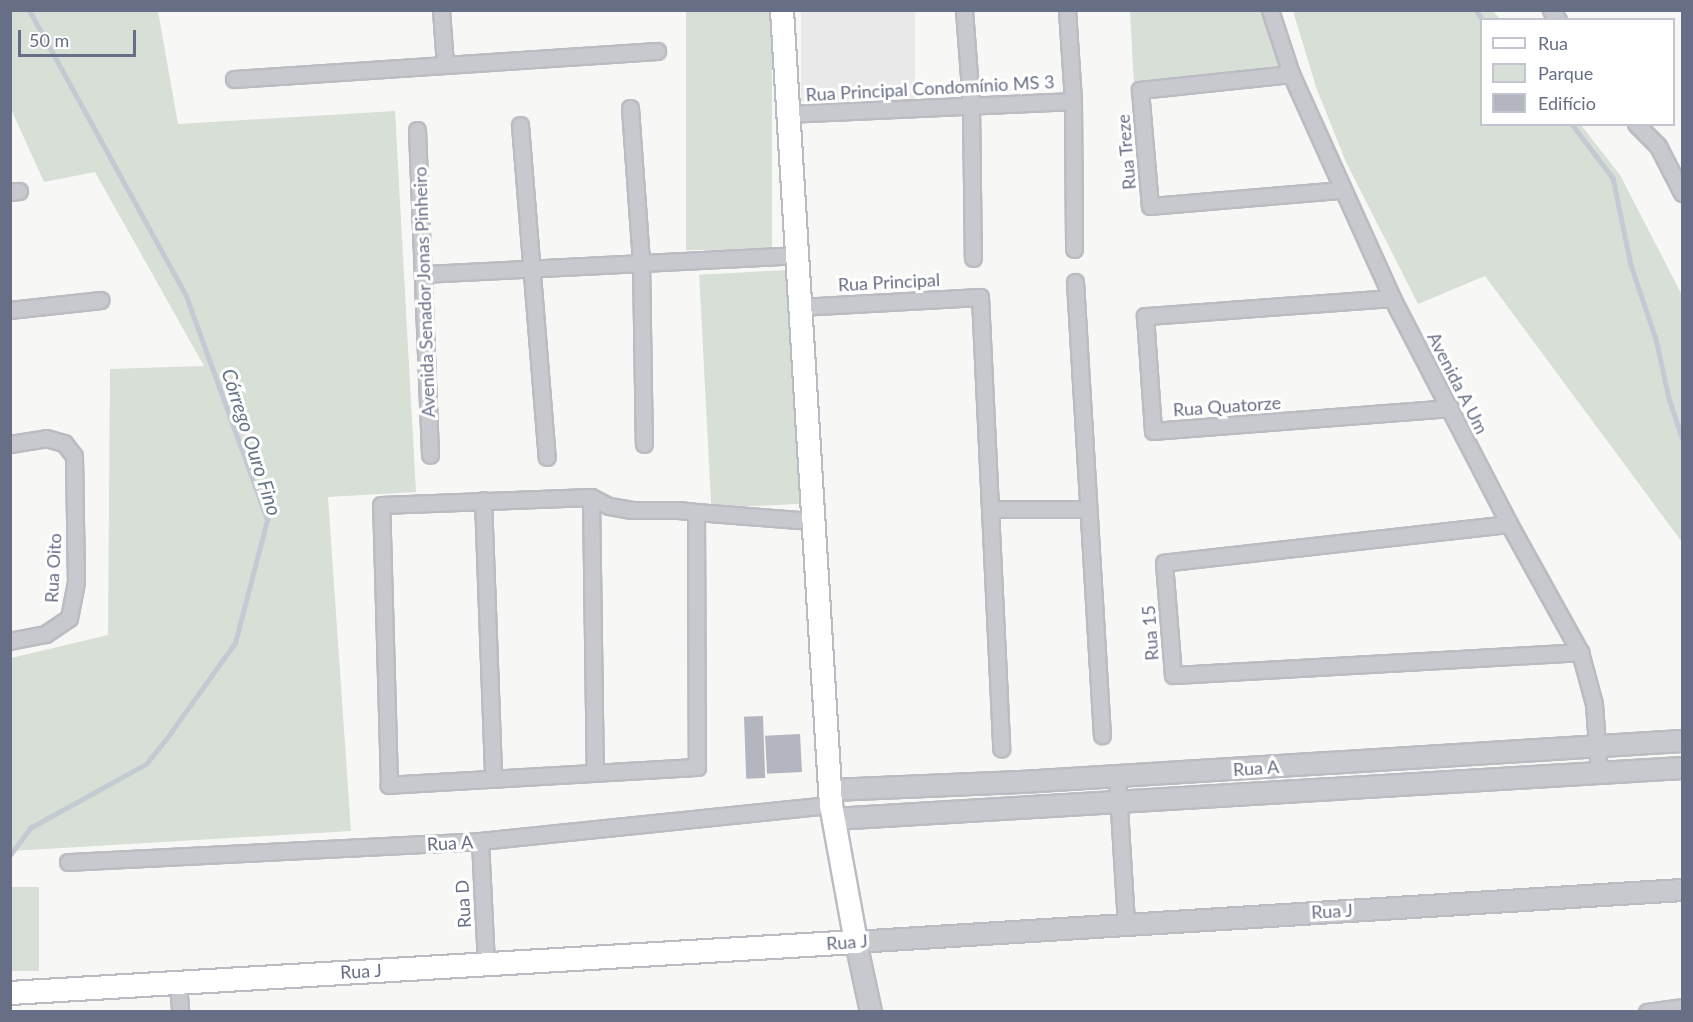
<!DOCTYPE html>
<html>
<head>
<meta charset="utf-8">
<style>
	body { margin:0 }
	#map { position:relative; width:1693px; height:1022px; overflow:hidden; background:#f7f8f5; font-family:Lato,sans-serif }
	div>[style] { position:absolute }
	.built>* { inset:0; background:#e8e9e8; transform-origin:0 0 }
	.green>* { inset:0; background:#d7dfd6; transform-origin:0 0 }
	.stream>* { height:4.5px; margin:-2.25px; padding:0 2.25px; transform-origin:2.25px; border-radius:2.25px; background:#c4cad2 }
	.building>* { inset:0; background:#b3b6be; transform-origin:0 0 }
	.roads { filter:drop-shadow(2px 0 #babcc2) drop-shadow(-2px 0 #babcc2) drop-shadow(0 2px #babcc2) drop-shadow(0 -2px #babcc2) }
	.minor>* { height:15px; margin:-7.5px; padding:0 7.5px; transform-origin:7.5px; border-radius:7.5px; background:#c8c9ce }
	.tertiary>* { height:20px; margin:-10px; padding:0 10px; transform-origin:10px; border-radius:10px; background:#c8c9ce }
	.secondary>* { height:22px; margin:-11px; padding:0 11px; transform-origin:11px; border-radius:11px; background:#fff }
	span { translate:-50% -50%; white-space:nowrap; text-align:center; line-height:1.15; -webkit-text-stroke:6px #fff; paint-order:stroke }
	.street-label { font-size:18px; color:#676f86 }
	.water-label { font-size:20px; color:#687588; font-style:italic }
	.frame { position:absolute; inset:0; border:12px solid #676f86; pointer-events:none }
	.legend { position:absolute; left:1480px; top:18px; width:195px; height:108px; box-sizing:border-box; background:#fff; border:2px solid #c2c5cf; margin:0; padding:8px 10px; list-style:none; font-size:18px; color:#676f86 }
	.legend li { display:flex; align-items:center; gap:12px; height:30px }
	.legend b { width:30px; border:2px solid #c2c5cf }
	.scale { position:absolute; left:18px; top:30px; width:118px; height:27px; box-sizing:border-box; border:3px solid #676f86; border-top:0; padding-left:8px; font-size:18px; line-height:21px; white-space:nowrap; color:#676f86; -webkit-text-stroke:4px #fff; paint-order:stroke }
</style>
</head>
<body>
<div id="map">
	<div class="built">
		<div style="left:801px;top:11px;width:114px;height:90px"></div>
	</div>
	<div class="green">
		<div style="clip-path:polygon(11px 10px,158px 11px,178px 124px,395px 111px,416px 492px,328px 497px,351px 831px,11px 851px,11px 658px,108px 635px,110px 369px,204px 366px,95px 172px,44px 182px,11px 109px)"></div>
		<div style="left:686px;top:11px;width:86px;height:239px"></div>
		<div style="clip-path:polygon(1130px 11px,1263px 11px,1281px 66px,1134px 84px)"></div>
		<div style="clip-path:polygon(1293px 11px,1493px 11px,1500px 19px,1482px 20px,1482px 124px,1581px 125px,1620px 175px,1682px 295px,1682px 542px,1485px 276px,1418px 304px,1346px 162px,1316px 87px)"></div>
		<div style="left:788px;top:270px;width:234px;height:89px;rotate:87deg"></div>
		<div style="left:11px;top:887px;width:28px;height:84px"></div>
	</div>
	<div class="stream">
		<div style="left:1476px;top:10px;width:12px;rotate:55deg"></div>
		<div style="left:1572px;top:124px;width:68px;rotate:52.8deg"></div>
		<div style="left:1613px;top:178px;width:89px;rotate:78.3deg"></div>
		<div style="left:1631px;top:265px;width:78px;rotate:71.3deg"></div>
		<div style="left:1656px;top:339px;width:60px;rotate:77.6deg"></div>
		<div style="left:1669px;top:398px;width:41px;rotate:71.6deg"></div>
		<div style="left:10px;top:855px;width:34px;rotate:-53deg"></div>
		<div style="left:30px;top:828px;width:132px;rotate:-28.9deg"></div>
		<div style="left:146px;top:764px;width:28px;rotate:-51deg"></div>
		<div style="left:164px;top:742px;width:122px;rotate:-54.4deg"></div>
		<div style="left:235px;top:643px;width:127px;rotate:-75.4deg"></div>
		<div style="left:267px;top:520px;width:238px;rotate:-109.9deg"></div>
		<div style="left:186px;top:296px;width:326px;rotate:-118.8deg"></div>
	</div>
	<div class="building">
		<div style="left:763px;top:716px;width:62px;height:19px;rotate:88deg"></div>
		<div style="left:800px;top:734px;width:38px;height:35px;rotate:87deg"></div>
	</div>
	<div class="roads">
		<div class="minor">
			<div style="left:441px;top:10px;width:55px;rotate:85.8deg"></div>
			<div style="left:964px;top:10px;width:94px;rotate:85.7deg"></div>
			<div style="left:971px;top:104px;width:154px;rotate:89.3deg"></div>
			<div style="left:1067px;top:10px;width:91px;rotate:86.2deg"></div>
			<div style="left:1073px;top:101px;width:148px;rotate:89.6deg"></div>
			<div style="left:1270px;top:10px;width:67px;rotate:71.8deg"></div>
			<div style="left:1291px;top:74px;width:246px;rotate:65.7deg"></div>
			<div style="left:1392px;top:298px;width:254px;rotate:62.6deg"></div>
			<div style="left:1509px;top:524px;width:146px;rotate:61deg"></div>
			<div style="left:1580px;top:652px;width:54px;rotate:74.9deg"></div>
			<div style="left:1594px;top:704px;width:69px;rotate:85.9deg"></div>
			<div style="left:1551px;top:10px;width:12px;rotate:55deg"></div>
			<div style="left:1291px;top:74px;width:152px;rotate:174deg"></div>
			<div style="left:1140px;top:90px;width:116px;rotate:85.1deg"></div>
			<div style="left:1150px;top:206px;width:191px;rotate:-4.8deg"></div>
			<div style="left:234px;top:79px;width:424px;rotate:-3.8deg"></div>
			<div style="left:630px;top:108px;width:154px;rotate:85.9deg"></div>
			<div style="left:641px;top:262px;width:182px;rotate:89.1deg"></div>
			<div style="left:788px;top:114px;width:285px;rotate:-2.6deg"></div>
			<div style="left:1636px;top:124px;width:31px;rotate:45deg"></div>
			<div style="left:1658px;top:146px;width:53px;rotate:62.9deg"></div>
			<div style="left:520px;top:125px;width:333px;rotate:85.4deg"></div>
			<div style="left:417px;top:130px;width:325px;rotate:87.7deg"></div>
			<div style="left:10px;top:192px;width:9px;rotate:-6deg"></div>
			<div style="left:424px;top:274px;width:370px;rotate:-2.9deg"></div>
			<div style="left:1075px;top:282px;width:454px;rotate:86.6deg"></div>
			<div style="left:1392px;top:298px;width:248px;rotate:175.8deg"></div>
			<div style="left:1145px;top:316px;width:115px;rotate:86deg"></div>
			<div style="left:1153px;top:431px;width:298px;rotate:-4.4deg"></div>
			<div style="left:799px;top:307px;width:181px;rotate:-3.2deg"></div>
			<div style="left:980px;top:297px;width:452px;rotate:87.3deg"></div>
			<div style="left:10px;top:310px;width:91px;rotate:-6.3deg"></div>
			<div style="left:10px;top:444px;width:36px;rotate:-9deg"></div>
			<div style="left:46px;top:438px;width:19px;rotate:16deg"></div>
			<div style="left:64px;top:443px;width:16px;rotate:52deg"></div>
			<div style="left:74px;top:456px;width:126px;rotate:89.1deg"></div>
			<div style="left:76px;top:582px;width:37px;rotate:101deg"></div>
			<div style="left:69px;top:618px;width:29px;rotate:146deg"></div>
			<div style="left:45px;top:634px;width:36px;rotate:169deg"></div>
			<div style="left:591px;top:497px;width:276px;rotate:89.2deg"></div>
			<div style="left:483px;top:500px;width:279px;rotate:87.9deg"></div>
			<div style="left:991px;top:509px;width:97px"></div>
			<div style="left:696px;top:512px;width:255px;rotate:89.8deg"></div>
			<div style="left:697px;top:767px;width:309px;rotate:176.7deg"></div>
			<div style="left:389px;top:785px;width:280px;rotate:-91.6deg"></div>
			<div style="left:381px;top:505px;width:210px;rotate:-2.2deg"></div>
			<div style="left:591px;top:497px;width:20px;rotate:27deg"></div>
			<div style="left:609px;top:506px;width:23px;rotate:10deg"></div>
			<div style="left:632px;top:510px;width:46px"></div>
			<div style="left:678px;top:510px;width:18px;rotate:6deg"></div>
			<div style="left:696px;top:512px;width:116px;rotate:4.4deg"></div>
			<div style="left:1509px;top:524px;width:347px;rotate:173.6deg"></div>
			<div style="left:1164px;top:563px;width:112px;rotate:85.4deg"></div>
			<div style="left:1173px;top:675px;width:408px;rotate:-3.2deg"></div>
			<div style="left:1117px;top:776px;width:147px;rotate:86.5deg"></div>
			<div style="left:480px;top:841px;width:123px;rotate:87.2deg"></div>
			<div style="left:68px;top:862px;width:413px;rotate:-2.9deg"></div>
			<div style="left:480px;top:841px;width:353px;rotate:-5.9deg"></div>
			<div style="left:178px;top:981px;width:31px;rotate:86deg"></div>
			<div style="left:1647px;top:1012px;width:35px;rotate:-8deg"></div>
		</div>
		<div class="tertiary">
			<div style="left:830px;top:790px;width:192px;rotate:-2.4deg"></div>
			<div style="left:1022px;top:782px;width:661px;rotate:-3.55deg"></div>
			<div style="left:834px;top:819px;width:850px;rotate:-3.44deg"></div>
			<div style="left:871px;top:1012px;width:72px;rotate:-102.1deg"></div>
			<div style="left:856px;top:942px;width:828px;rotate:-3.6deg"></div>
		</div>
		<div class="secondary">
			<div style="left:10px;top:993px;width:848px;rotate:-3.45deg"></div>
			<div style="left:856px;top:942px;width:139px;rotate:-100.3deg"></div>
			<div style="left:831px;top:805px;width:797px;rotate:-93.53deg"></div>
		</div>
	</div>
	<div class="street-label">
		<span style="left:930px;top:88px;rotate:-3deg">Rua Principal Condomínio MS 3</span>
		<span style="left:1126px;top:152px;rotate:-95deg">Rua Treze</span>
		<span style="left:889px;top:282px;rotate:-3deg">Rua Principal</span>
		<span style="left:424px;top:292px;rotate:-92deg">Avenida Senador Jonas Pinheiro</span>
		<span style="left:1458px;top:383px;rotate:63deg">Avenida A Um</span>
		<span style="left:1227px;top:406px;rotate:-4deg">Rua Quatorze</span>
		<span style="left:53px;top:568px;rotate:-87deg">Rua Oito</span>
		<span style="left:1150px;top:633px;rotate:-94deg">Rua 15</span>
		<span style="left:1256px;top:768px;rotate:-4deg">Rua A</span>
		<span style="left:450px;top:843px;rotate:-3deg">Rua A</span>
		<span style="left:463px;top:904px;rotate:-93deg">Rua D</span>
		<span style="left:1332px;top:911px;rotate:-3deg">Rua J</span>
		<span style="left:847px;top:942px;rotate:-4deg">Rua J</span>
		<span style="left:361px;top:971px;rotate:-3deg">Rua J</span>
	</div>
	<div class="water-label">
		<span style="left:252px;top:442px;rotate:72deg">Córrego Ouro Fino</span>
	</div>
	<div class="frame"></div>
	<ul class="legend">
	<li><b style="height:8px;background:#fff"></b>Rua</li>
	<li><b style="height:16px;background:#d7dfd6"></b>Parque</li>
	<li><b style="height:16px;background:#b3b6be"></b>Edifício</li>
	</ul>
	<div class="scale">50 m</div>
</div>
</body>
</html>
